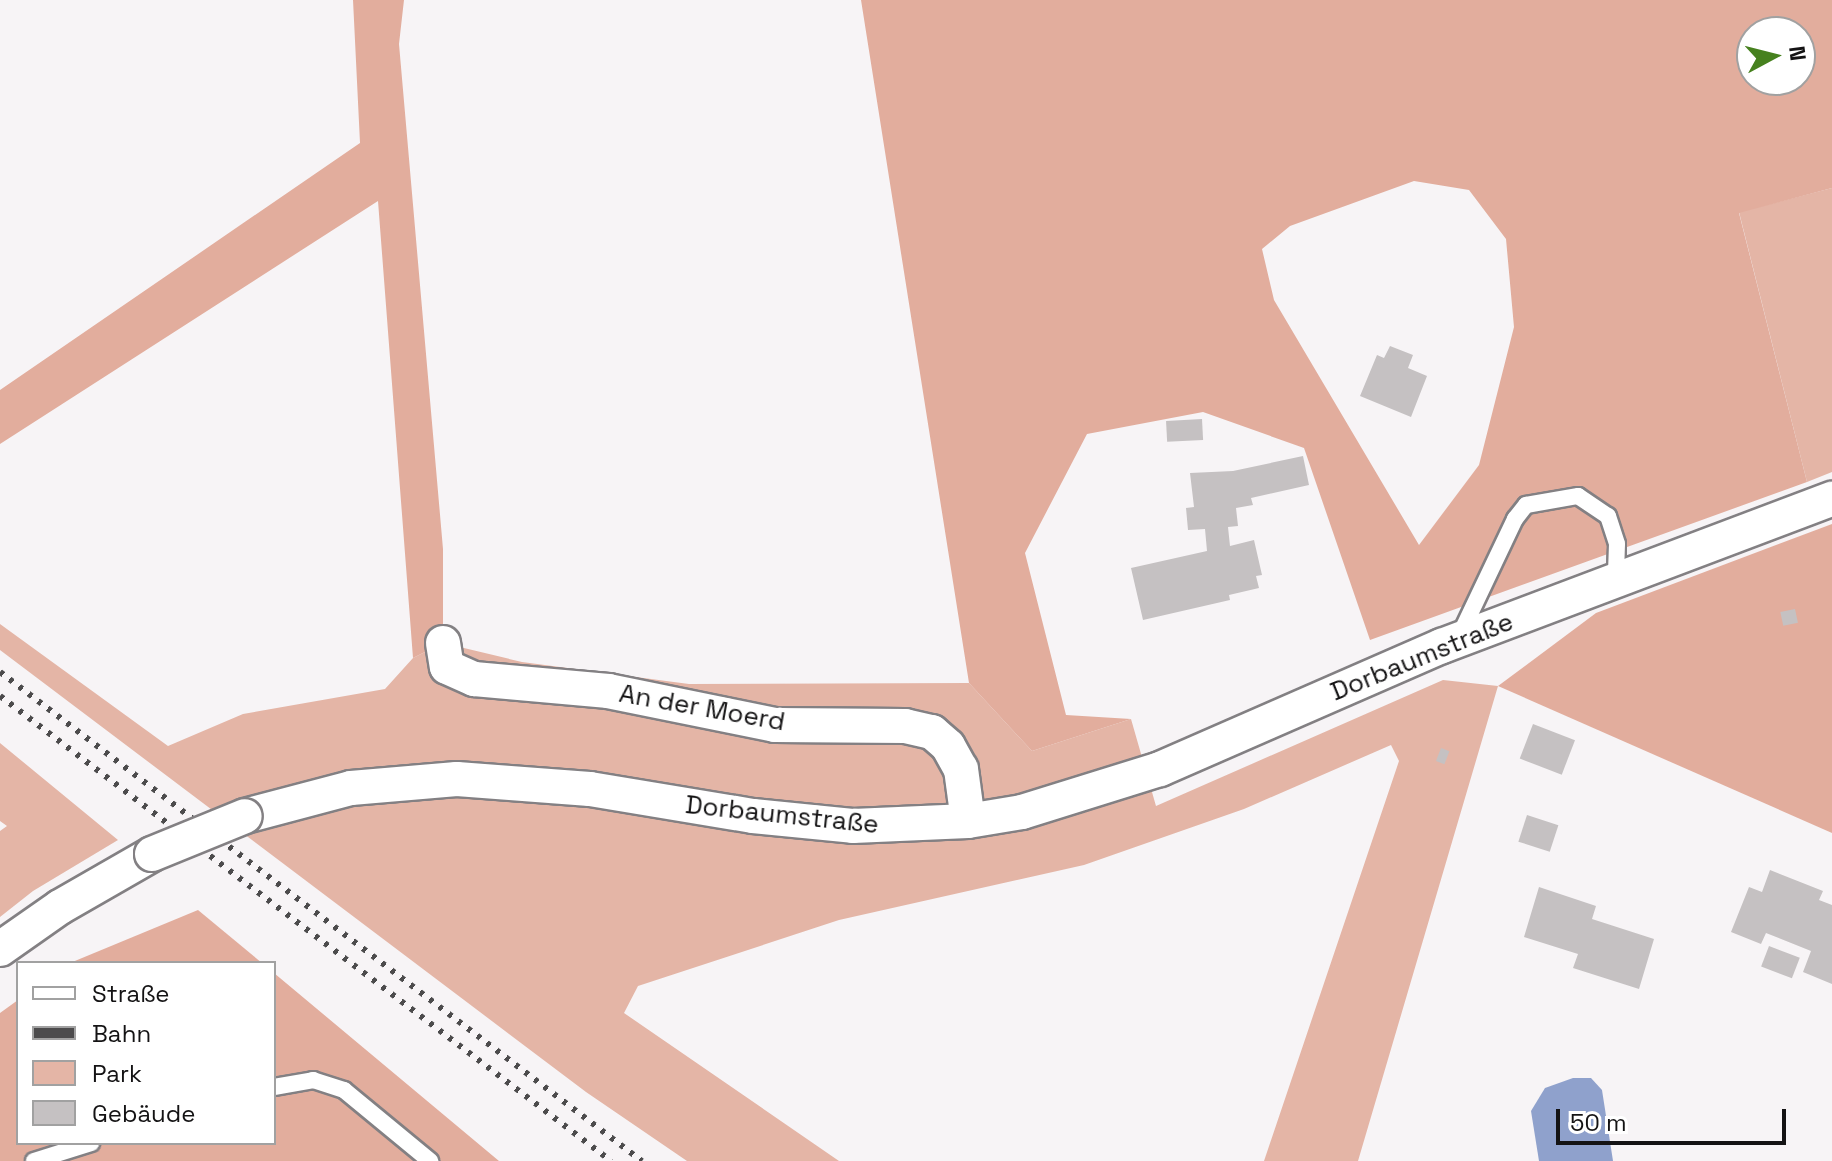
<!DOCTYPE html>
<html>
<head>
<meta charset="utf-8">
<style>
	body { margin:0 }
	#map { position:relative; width:1832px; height:1161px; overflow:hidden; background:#f7f4f6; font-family:"Space Grotesk",sans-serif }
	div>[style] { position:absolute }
	.green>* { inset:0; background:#e4b5a6 }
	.forest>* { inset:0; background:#e2ad9d }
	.water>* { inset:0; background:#8fa1cc }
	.building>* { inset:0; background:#c5c1c2; transform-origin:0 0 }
	.roads { filter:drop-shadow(2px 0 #838083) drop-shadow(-2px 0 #838083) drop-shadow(0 2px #838083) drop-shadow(0 -2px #838083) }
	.service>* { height:16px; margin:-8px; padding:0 8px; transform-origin:8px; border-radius:8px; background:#fff }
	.minor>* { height:34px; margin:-17px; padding:0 17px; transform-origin:17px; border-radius:17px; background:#fff }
	.rail>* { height:6px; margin-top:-3px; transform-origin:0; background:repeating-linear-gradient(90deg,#4c4b4c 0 4px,transparent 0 12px) }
	.bridges { filter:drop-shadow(2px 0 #838083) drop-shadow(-2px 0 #838083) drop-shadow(0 2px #838083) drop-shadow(0 -2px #838083) }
	.minor-bridge>* { height:34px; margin:-17px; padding:0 17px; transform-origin:17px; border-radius:17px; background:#fff }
	span { translate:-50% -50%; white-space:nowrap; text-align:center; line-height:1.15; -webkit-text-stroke:8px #fff; paint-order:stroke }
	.street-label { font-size:26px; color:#141314 }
	.legend { position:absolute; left:16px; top:961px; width:260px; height:184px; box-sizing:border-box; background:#fff; border:2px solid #a1a1a1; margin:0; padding:10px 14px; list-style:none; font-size:24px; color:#141314 }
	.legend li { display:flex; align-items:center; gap:16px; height:40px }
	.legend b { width:40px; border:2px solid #a1a1a1 }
	.north { position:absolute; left:1736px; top:16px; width:80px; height:80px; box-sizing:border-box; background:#fff; border:2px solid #a1a1a1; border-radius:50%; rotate:83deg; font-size:22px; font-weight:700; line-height:32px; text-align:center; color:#141314 }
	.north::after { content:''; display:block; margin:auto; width:28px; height:36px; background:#46811e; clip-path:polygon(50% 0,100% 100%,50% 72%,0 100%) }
	.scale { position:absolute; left:1556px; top:1109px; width:230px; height:36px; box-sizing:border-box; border:4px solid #141314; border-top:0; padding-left:10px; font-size:24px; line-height:28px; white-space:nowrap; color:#141314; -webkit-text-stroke:6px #fff; paint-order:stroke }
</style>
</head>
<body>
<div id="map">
	<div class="green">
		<div style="clip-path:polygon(1832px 188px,1832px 472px,1807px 482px,1739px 212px)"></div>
		<div style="clip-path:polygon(0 624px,168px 746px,243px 714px,385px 689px,413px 658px,443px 643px,522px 662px,689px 684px,969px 683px,1032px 751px,1131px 719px,1156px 806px,1443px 680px,1498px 686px,1358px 1161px,1264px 1161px,1399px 761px,1391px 745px,1244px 809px,1084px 865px,839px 920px,638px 986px,624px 1013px,839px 1161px,687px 1161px,586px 1092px,0 650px)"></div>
		<div style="clip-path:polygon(0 743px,118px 840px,33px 891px,0 917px,0 831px,7px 826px,0 821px)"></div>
	</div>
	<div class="forest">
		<div style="clip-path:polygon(353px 0,404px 0,399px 44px,443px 549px,443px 643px,413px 658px,378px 201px,0 444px,0 390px,360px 143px)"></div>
		<div style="clip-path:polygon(evenodd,861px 0,1832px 0,1832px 188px,1739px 213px,1807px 482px,1370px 640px,1304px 448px,1203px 412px,1087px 434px,1025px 553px,1066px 715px,1131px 719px,1032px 751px,969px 683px,861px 0,1752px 32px,1800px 32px,1800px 80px,1752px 80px,1752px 32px,861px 0,1414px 181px,1469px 190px,1506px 239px,1514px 327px,1479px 465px,1419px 545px,1274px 300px,1262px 249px,1290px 226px,1414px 181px)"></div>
		<div style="clip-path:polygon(1832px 524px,1832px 833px,1498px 686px,1596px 613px)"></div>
		<div style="clip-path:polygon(198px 910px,262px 963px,70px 963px)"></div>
		<div style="clip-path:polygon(274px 973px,499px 1161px,0 1161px,0 1013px,18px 1000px,18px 1143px,274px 1143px)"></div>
	</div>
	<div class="water">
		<div style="clip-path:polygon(1573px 1078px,1591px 1078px,1602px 1090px,1613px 1161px,1539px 1161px,1531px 1111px,1545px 1088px)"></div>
	</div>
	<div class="building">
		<div style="clip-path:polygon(1390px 346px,1413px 355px,1408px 368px,1427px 376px,1411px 417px,1360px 396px,1377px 355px,1384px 358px)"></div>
		<div style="left:1202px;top:419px;width:21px;height:36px;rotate:87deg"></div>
		<div style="clip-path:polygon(1303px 456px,1309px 485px,1251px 498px,1253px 505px,1236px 508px,1238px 526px,1228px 527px,1230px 546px,1254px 540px,1262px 575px,1256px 576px,1259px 588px,1229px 595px,1230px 600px,1143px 620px,1131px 568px,1207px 551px,1205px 529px,1188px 530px,1186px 508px,1194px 507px,1190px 473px,1233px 471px)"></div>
		<div style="left:1795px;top:609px;width:14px;height:15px;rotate:78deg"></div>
		<div style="left:1533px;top:724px;width:45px;height:37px;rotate:21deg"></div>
		<div style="left:1441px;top:748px;width:9px;height:14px;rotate:21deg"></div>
		<div style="left:1527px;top:815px;width:33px;height:28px;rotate:18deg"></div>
		<div style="clip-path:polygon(1770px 870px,1823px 891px,1819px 900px,1832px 905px,1832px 984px,1803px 972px,1811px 951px,1766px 933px,1761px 944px,1731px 932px,1749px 887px,1762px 892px)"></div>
		<div style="clip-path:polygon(1539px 887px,1596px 906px,1592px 919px,1654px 939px,1639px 989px,1573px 968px,1578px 954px,1524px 937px)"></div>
		<div style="left:1769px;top:946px;width:33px;height:22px;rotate:21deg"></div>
	</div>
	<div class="roads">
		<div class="service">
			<div style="left:1458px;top:639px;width:133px;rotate:-64.6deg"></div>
			<div style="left:1515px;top:519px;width:18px;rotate:-52deg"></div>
			<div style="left:1526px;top:505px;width:53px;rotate:-9.8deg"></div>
			<div style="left:1578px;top:496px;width:36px;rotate:34deg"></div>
			<div style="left:1608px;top:516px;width:29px;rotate:72deg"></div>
			<div style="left:1617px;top:544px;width:37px;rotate:92deg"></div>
			<div style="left:274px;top:1087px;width:40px;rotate:-10deg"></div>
			<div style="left:313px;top:1080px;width:33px;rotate:18deg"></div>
			<div style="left:344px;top:1090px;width:112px;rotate:39.5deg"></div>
			<div style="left:34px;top:1161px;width:60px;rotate:-17.5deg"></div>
		</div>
		<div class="minor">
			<div style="left:443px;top:643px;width:24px;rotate:81deg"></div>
			<div style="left:447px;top:667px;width:30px;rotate:24deg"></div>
			<div style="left:474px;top:679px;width:135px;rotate:5.1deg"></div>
			<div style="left:608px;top:691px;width:170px;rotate:11.5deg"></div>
			<div style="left:775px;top:725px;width:130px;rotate:0.4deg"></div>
			<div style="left:905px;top:726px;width:28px;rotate:13deg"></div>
			<div style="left:932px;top:732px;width:21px;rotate:41deg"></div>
			<div style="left:948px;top:746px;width:26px;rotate:61deg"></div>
			<div style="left:961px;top:769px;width:52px;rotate:82.3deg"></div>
			<div style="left:245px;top:816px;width:110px;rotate:-14.8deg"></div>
			<div style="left:351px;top:788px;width:106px;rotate:-4.9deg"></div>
			<div style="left:457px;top:779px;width:133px;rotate:4.3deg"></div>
			<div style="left:590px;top:789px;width:165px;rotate:9.4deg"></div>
			<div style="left:753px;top:816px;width:100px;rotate:5.7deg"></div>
			<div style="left:853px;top:826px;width:115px;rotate:-2.5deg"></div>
			<div style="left:968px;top:821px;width:55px;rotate:-9.5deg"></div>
			<div style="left:1022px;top:812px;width:145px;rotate:-17.3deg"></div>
			<div style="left:1160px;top:769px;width:308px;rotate:-23.6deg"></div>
			<div style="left:1442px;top:646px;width:417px;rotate:-20.7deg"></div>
			<div style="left:0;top:949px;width:73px;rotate:-35deg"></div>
			<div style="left:60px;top:907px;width:106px;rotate:-29.9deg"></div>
		</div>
	</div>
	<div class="rail">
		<div style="left:0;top:672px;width:807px;rotate:37.3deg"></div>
		<div style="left:0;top:696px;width:768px;rotate:37.27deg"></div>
	</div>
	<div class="bridges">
		<div class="minor-bridge">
			<div style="left:152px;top:854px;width:100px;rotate:-22.2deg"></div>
		</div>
	</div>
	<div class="street-label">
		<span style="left:1422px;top:657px;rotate:-22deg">Dorbaumstraße</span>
		<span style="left:702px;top:708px;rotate:10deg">An der Moerd</span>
		<span style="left:782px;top:815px;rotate:6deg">Dorbaumstraße</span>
	</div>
	<ul class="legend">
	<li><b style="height:10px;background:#fff"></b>Straße</li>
	<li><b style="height:10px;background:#4c4b4c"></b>Bahn</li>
	<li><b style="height:22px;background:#e4b5a6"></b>Park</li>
	<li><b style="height:22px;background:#c5c1c2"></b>Gebäude</li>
	</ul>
	<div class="north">N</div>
	<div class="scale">50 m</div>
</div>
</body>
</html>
